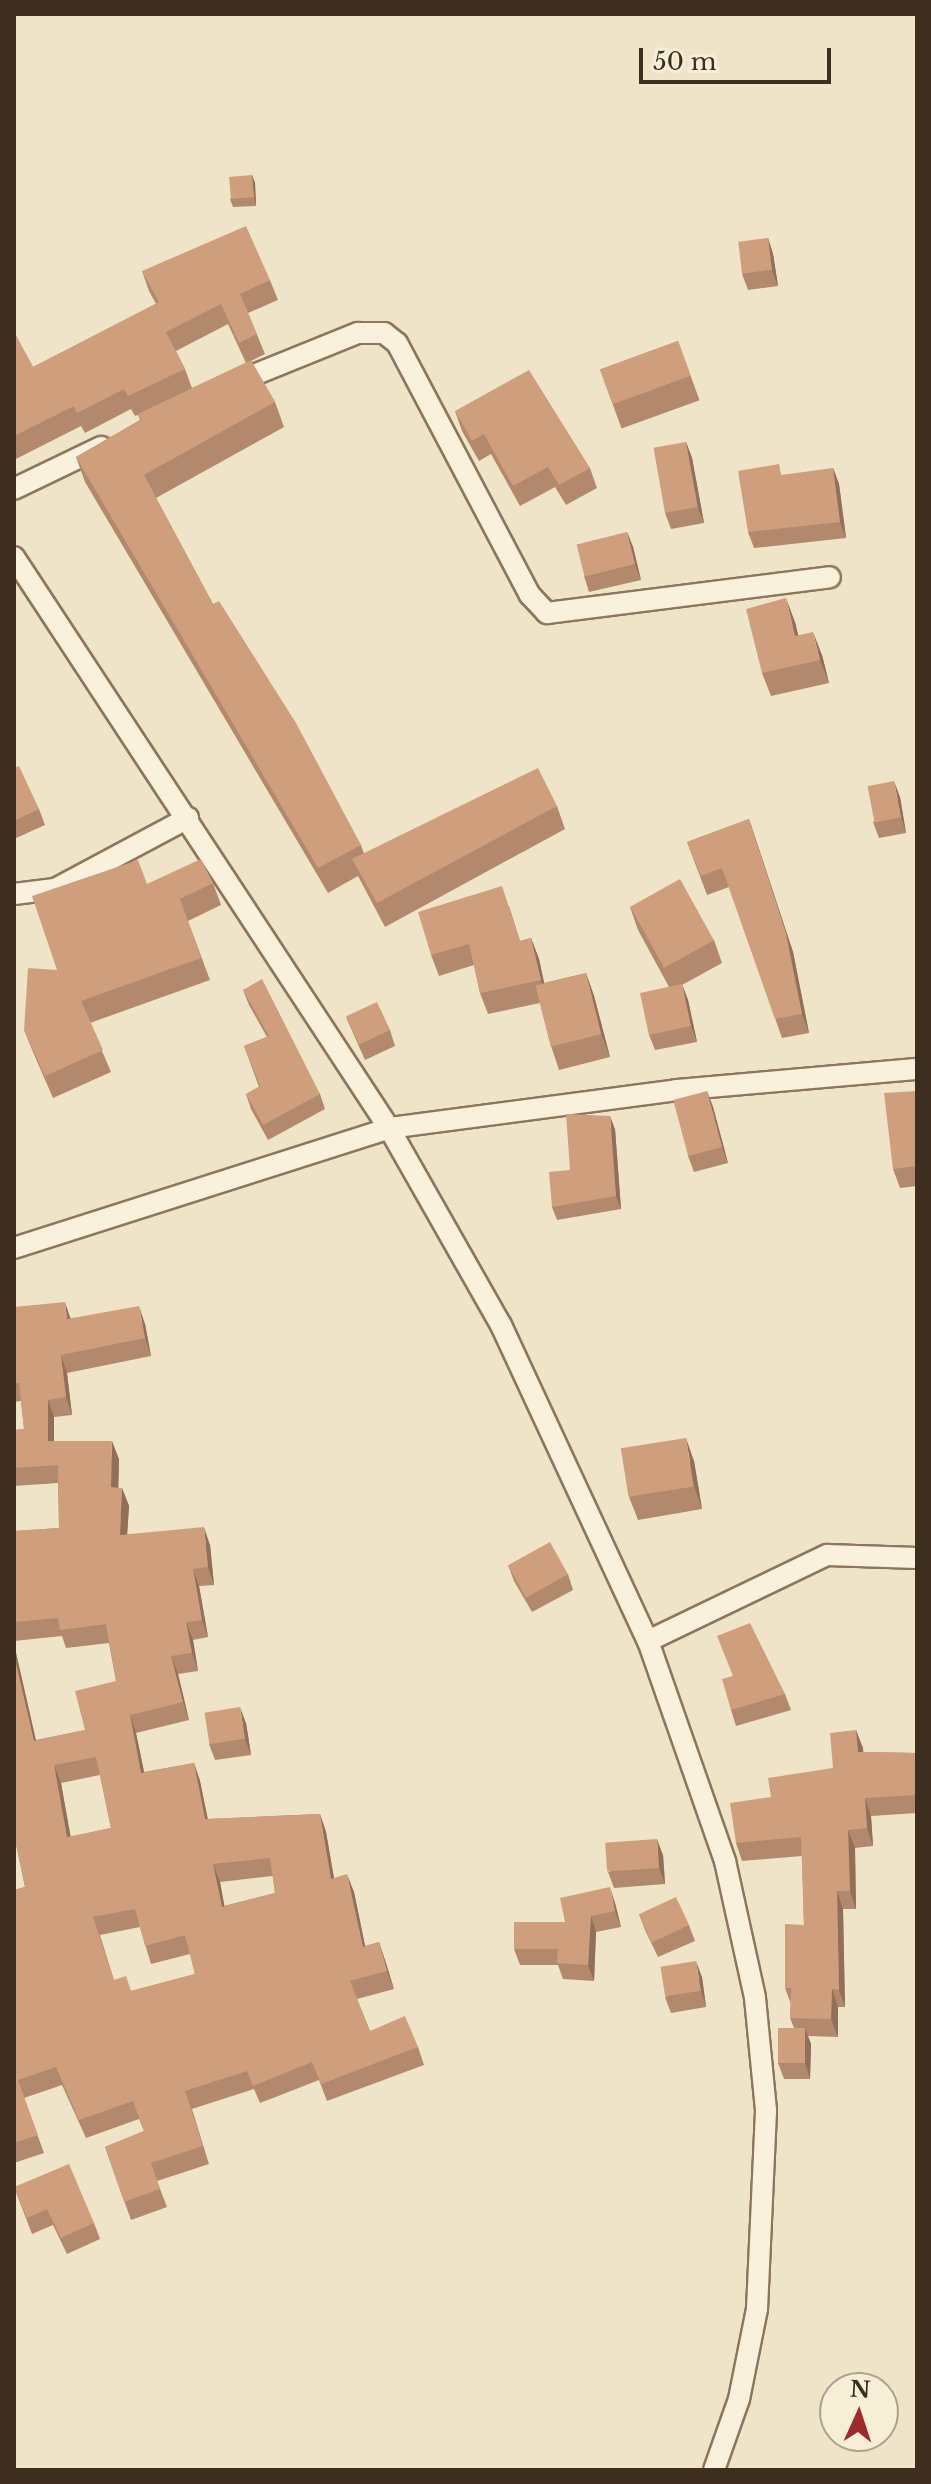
<!DOCTYPE html>
<html>
<head>
<meta charset="utf-8">
<style>
	body { margin:0 }
	#map { position:relative; width:931px; height:2484px; overflow:hidden; background:#f0e4c8; font-family:"Libre Baskerville",serif }
	div>[style] { position:absolute }
	.roads { filter:drop-shadow(2px 0 #8d765c) drop-shadow(-2px 0 #8d765c) drop-shadow(0 2px #8d765c) drop-shadow(0 -2px #8d765c) }
	.street>* { height:20px; margin:-10px; padding:0 10px; transform-origin:10px; border-radius:10px; background:#faf1dc }
	.wall>* { inset:0; background:#b2896c; transform-origin:0 0 }
	.shaded-wall>* { inset:0; background:#916f58 }
	.building>* { inset:0; background:#cf9f7d; transform-origin:0 0 }
	span { translate:-50% -50%; white-space:nowrap; text-align:center; line-height:1.15; -webkit-text-stroke:6px #f7eed8; paint-order:stroke }
	.frame { position:absolute; inset:0; border:16px solid #3d2e20; pointer-events:none }
	.north { position:absolute; left:819px; top:2372px; width:80px; height:80px; box-sizing:border-box; background:#f7eed8; border:2px solid #ada18e; border-radius:50%; rotate:3deg; font-size:22px; font-weight:700; line-height:32px; text-align:center; color:#3d2e20 }
	.north::after { content:''; display:block; margin:auto; width:28px; height:36px; background:#9e2a2b; clip-path:polygon(50% 0,100% 100%,50% 72%,0 100%) }
	.scale { position:absolute; left:639px; top:48px; width:192px; height:36px; box-sizing:border-box; border:4px solid #3d2e20; border-top:0; padding-left:10px; font-size:24px; line-height:28px; white-space:nowrap; color:#3d2e20; -webkit-text-stroke:6px #f7eed8; paint-order:stroke }
</style>
</head>
<body>
<div id="map">
	<div class="roads">
		<div class="street">
			<div style="left:234px;top:383px;width:134px;rotate:-22deg"></div>
			<div style="left:358px;top:333px;width:26px"></div>
			<div style="left:384px;top:333px;width:16px;rotate:38deg"></div>
			<div style="left:397px;top:343px;width:285px;rotate:62.2deg"></div>
			<div style="left:530px;top:595px;width:25px;rotate:47deg"></div>
			<div style="left:547px;top:613px;width:285px;rotate:-7.2deg"></div>
			<div style="left:14px;top:489px;width:97px;rotate:-25.8deg"></div>
			<div style="left:14px;top:557px;width:683px;rotate:56.71deg"></div>
			<div style="left:389px;top:1128px;width:227px;rotate:60.4deg"></div>
			<div style="left:501px;top:1325px;width:349px;rotate:65.1deg"></div>
			<div style="left:648px;top:1641px;width:233px;rotate:70.7deg"></div>
			<div style="left:725px;top:1861px;width:140px;rotate:77.6deg"></div>
			<div style="left:755px;top:1998px;width:114px;rotate:84.4deg"></div>
			<div style="left:766px;top:2111px;width:198px;rotate:92.6deg"></div>
			<div style="left:757px;top:2309px;width:92px;rotate:101.3deg"></div>
			<div style="left:739px;top:2399px;width:75px;rotate:109.4deg"></div>
			<div style="left:14px;top:894px;width:41px;rotate:-7deg"></div>
			<div style="left:55px;top:889px;width:151px;rotate:-28.1deg"></div>
			<div style="left:14px;top:1248px;width:394px;rotate:-17.7deg"></div>
			<div style="left:389px;top:1128px;width:290px;rotate:-7.5deg"></div>
			<div style="left:676px;top:1090px;width:242px;rotate:-5deg"></div>
			<div style="left:648px;top:1641px;width:199px;rotate:-25.7deg"></div>
			<div style="left:827px;top:1555px;width:90px;rotate:1.9deg"></div>
		</div>
	</div>
	<div class="wall">
		<div style="clip-path:polygon(252px 175px,255px 183px,256px 206px,233px 207px,230px 199px)"></div>
		<div style="clip-path:polygon(768px 238px,773px 254px,778px 286px,748px 290px,742px 274px)"></div>
		<div style="clip-path:polygon(evenodd,142px 271px,270px 280px,278px 300px,248px 313px,265px 354px,251px 361px,275px 402px,284px 427px,156px 498px,213px 604px,361px 845px,364px 854px,557px 806px,565px 829px,385px 927px,358px 876px,328px 893px,85px 482px,76px 457px,140px 420px,138px 415px,135px 416px,131px 409px,85px 433px,81px 426px,14px 460px,14px 332px,33px 367px,156px 304px,149px 291px,142px 271px,228px 324px,246px 363px,192px 388px,185px 369px,176px 351px,228px 324px)"></div>
		<div style="left:678px;top:341px;width:63px;height:83px;rotate:70deg"></div>
		<div style="clip-path:polygon(455px 411px,590px 468px,597px 488px,566px 505px,555px 487px,520px 506px,491px 454px,479px 461px,462px 431px)"></div>
		<div style="clip-path:polygon(686px 442px,692px 458px,704px 523px,671px 529px,665px 513px)"></div>
		<div style="clip-path:polygon(833px 468px,839px 484px,846px 538px,754px 548px,748px 532px)"></div>
		<div style="clip-path:polygon(627px 532px,633px 547px,641px 580px,589px 592px,584px 576px)"></div>
		<div style="clip-path:polygon(795px 622px,798px 635px,822px 655px,829px 683px,771px 696px,762px 673px)"></div>
		<div style="clip-path:polygon(14px 768px,39px 809px,45px 825px,14px 839px)"></div>
		<div style="clip-path:polygon(900px 797px,906px 833px,879px 838px,873px 822px)"></div>
		<div style="clip-path:polygon(749px 819px,793px 952px,809px 1033px,782px 1038px,729px 887px,707px 895px,687px 842px)"></div>
		<div style="clip-path:polygon(213px 883px,221px 905px,188px 921px,210px 980px,90px 1023px,111px 1072px,53px 1098px,33px 1052px,24px 1030px,57px 970px,147px 884px)"></div>
		<div style="clip-path:polygon(509px 906px,520px 941px,531px 938px,539px 959px,544px 983px,586px 973px,594px 996px,610px 1057px,559px 1070px,551px 1046px,540px 1003px,488px 1014px,480px 993px,474px 965px,439px 976px,431px 955px)"></div>
		<div style="clip-path:polygon(630px 907px,714px 940px,722px 963px,682px 985px,688px 1000px,697px 1042px,655px 1050px,649px 1035px,669px 987px,638px 930px)"></div>
		<div style="clip-path:polygon(243px 990px,320px 1094px,325px 1109px,268px 1140px,251px 1109px,246px 1094px,259px 1087px,244px 1046px,267px 1037px,249px 1005px)"></div>
		<div style="clip-path:polygon(346px 1017px,390px 1030px,395px 1046px,365px 1060px)"></div>
		<div style="clip-path:polygon(707px 1091px,713px 1107px,728px 1163px,694px 1172px,688px 1156px)"></div>
		<div style="clip-path:polygon(917px 1091px,917px 1186px,900px 1188px,893px 1169px)"></div>
		<div style="clip-path:polygon(615px 1129px,621px 1209px,557px 1220px,552px 1207px,570px 1170px)"></div>
		<div style="clip-path:polygon(evenodd,14px 1307px,71px 1318px,145px 1324px,151px 1356px,67px 1373px,72px 1415px,54px 1417px,54px 1441px,119px 1459px,118px 1488px,122px 1488px,129px 1506px,127px 1534px,210px 1545px,214px 1585px,199px 1586px,208px 1637px,193px 1640px,198px 1671px,178px 1674px,189px 1720px,136px 1733px,144px 1772px,194px 1763px,200px 1781px,208px 1819px,320px 1814px,326px 1832px,334px 1878px,354px 1892px,365px 1946px,379px 1942px,394px 1989px,357px 1999px,370px 2031px,418px 2047px,424px 2065px,327px 2101px,319px 2080px,260px 2103px,254px 2089px,192px 2109px,209px 2164px,157px 2181px,167px 2207px,131px 2220px,105px 2147px,144px 2131px,139px 2119px,86px 2138px,62px 2085px,24px 2098px,44px 2153px,14px 2163px,14px 1890px,25px 1887px,16px 1844px,14px 1845px,14px 1644px,36px 1740px,85px 1730px,116px 1681px,109px 1643px,66px 1648px,62px 1636px,14px 1641px,14px 1531px,59px 1528px,58px 1483px,14px 1486px,14px 1430px,24px 1429px,21px 1401px,14px 1402px,14px 1307px,100px 1775px,111px 1828px,70px 1837px,61px 1783px,100px 1775px,14px 1307px,273px 1876px,275px 1893px,224px 1906px,220px 1882px,273px 1876px,14px 1307px,140px 1927px,151px 1964px,190px 1954px,195px 1974px,131px 1991px,114px 1980px,100px 1935px,140px 1927px)"></div>
		<div style="clip-path:polygon(694px 1461px,702px 1509px,638px 1520px,629px 1497px)"></div>
		<div style="clip-path:polygon(508px 1565px,568px 1574px,573px 1590px,532px 1612px,514px 1581px)"></div>
		<div style="clip-path:polygon(732px 1676px,785px 1694px,791px 1710px,736px 1726px,731px 1710px)"></div>
		<div style="clip-path:polygon(246px 1723px,251px 1755px,215px 1760px,209px 1744px)"></div>
		<div style="clip-path:polygon(856px 1730px,863px 1752px,917px 1753px,917px 1813px,871px 1816px,873px 1846px,855px 1848px,856px 1909px,843px 1909px,845px 2007px,838px 2007px,838px 2037px,808px 2036px,811px 2044px,810px 2079px,784px 2079px,778px 2063px,794px 2028px,790px 2018px,791px 2004px,785px 1988px,804px 1925px,802px 1856px,742px 1861px,736px 1843px,771px 1797px,833px 1768px)"></div>
		<div style="clip-path:polygon(663px 1855px,665px 1884px,614px 1888px,608px 1872px)"></div>
		<div style="clip-path:polygon(615px 1903px,621px 1927px,596px 1932px,594px 1981px,563px 1979px,558px 1965px,520px 1965px,514px 1949px,565px 1922px)"></div>
		<div style="clip-path:polygon(639px 1914px,689px 1925px,695px 1941px,658px 1957px,645px 1930px)"></div>
		<div style="clip-path:polygon(702px 1977px,706px 2007px,671px 2013px,665px 1997px)"></div>
		<div style="clip-path:polygon(14px 2187px,94px 2223px,100px 2239px,67px 2254px,53px 2225px,32px 2234px)"></div>
	</div>
	<div class="shaded-wall">
		<div style="clip-path:polygon(252px 175px,255px 183px,256px 206px,254px 197px)"></div>
		<div style="clip-path:polygon(768px 238px,773px 254px,778px 286px,772px 270px)"></div>
		<div style="clip-path:polygon(686px 442px,692px 458px,704px 523px,698px 507px)"></div>
		<div style="clip-path:polygon(833px 468px,839px 484px,846px 538px,840px 522px)"></div>
		<div style="clip-path:polygon(627px 532px,633px 547px,641px 580px,635px 564px)"></div>
		<div style="clip-path:polygon(786px 598px,795px 622px,804px 659px,795px 636px)"></div>
		<div style="clip-path:polygon(813px 632px,822px 655px,829px 683px,820px 660px)"></div>
		<div style="clip-path:polygon(894px 781px,900px 797px,906px 833px,901px 817px)"></div>
		<div style="clip-path:polygon(749px 819px,793px 952px,809px 1033px,802px 1014px)"></div>
		<div style="clip-path:polygon(531px 938px,539px 959px,548px 1001px,541px 980px)"></div>
		<div style="clip-path:polygon(586px 973px,594px 996px,610px 1057px,601px 1034px)"></div>
		<div style="clip-path:polygon(682px 984px,688px 1000px,697px 1042px,691px 1026px)"></div>
		<div style="clip-path:polygon(707px 1091px,713px 1107px,728px 1163px,722px 1147px)"></div>
		<div style="clip-path:polygon(610px 1116px,615px 1129px,621px 1209px,616px 1196px)"></div>
		<div style="clip-path:polygon(65px 1302px,71px 1320px,67px 1319px)"></div>
		<div style="clip-path:polygon(139px 1306px,145px 1324px,151px 1356px,145px 1338px)"></div>
		<div style="clip-path:polygon(61px 1355px,67px 1373px,72px 1415px,66px 1397px)"></div>
		<div style="clip-path:polygon(48px 1400px,54px 1417px,54px 1458px,48px 1441px)"></div>
		<div style="clip-path:polygon(686px 1438px,694px 1461px,702px 1509px,694px 1486px)"></div>
		<div style="clip-path:polygon(112px 1441px,119px 1459px,118px 1505px,111px 1487px)"></div>
		<div style="clip-path:polygon(122px 1488px,129px 1506px,126px 1553px,120px 1535px)"></div>
		<div style="clip-path:polygon(204px 1527px,210px 1545px,214px 1585px,208px 1567px)"></div>
		<div style="clip-path:polygon(193px 1569px,199px 1586px,208px 1637px,202px 1620px)"></div>
		<div style="clip-path:polygon(186px 1622px,193px 1640px,198px 1671px,192px 1653px)"></div>
		<div style="clip-path:polygon(14px 1644px,40px 1759px,34px 1741px,14px 1655px)"></div>
		<div style="clip-path:polygon(171px 1656px,178px 1674px,189px 1720px,183px 1702px)"></div>
		<div style="clip-path:polygon(240px 1707px,246px 1723px,251px 1755px,245px 1739px)"></div>
		<div style="clip-path:polygon(130px 1715px,136px 1733px,148px 1791px,141px 1773px)"></div>
		<div style="clip-path:polygon(856px 1730px,863px 1748px,865px 1770px,858px 1752px)"></div>
		<div style="clip-path:polygon(194px 1763px,200px 1781px,211px 1837px,205px 1819px)"></div>
		<div style="clip-path:polygon(54px 1765px,61px 1783px,74px 1855px,67px 1837px)"></div>
		<div style="clip-path:polygon(865px 1798px,871px 1816px,873px 1846px,867px 1828px)"></div>
		<div style="clip-path:polygon(320px 1814px,326px 1832px,337px 1896px,331px 1879px)"></div>
		<div style="clip-path:polygon(848px 1830px,855px 1848px,856px 1909px,850px 1891px)"></div>
		<div style="clip-path:polygon(657px 1839px,663px 1855px,665px 1884px,659px 1868px)"></div>
		<div style="clip-path:polygon(213px 1864px,220px 1882px,228px 1925px,222px 1907px)"></div>
		<div style="clip-path:polygon(347px 1874px,354px 1892px,369px 1965px,363px 1947px)"></div>
		<div style="clip-path:polygon(610px 1887px,615px 1903px,621px 1927px,615px 1911px)"></div>
		<div style="clip-path:polygon(837px 1891px,843px 1909px,845px 2007px,839px 1990px)"></div>
		<div style="clip-path:polygon(591px 1916px,596px 1932px,594px 1981px,588px 1965px)"></div>
		<div style="clip-path:polygon(379px 1942px,385px 1960px,394px 1989px,387px 1971px)"></div>
		<div style="clip-path:polygon(696px 1961px,702px 1977px,706px 2007px,701px 1991px)"></div>
		<div style="clip-path:polygon(832px 1989px,838px 2007px,838px 2037px,831px 2019px)"></div>
		<div style="clip-path:polygon(805px 2028px,811px 2044px,810px 2079px,805px 2063px)"></div>
	</div>
	<div class="building">
		<div style="left:252px;top:175px;width:22px;height:23px;rotate:85deg"></div>
		<div style="clip-path:polygon(246px 226px,270px 280px,240px 294px,257px 334px,239px 343px,221px 304px,166px 332px,185px 369px,128px 396px,124px 389px,77px 413px,74px 406px,14px 436px,14px 332px,33px 367px,159px 302px,142px 271px)"></div>
		<div style="left:768px;top:238px;width:32px;height:30px;rotate:83deg"></div>
		<div style="left:678px;top:341px;width:37px;height:83px;rotate:70deg"></div>
		<div style="clip-path:polygon(251px 360px,275px 402px,144px 475px,213px 604px,219px 601px,296px 723px,361px 845px,318px 868px,76px 457px,141px 420px,138px 414px)"></div>
		<div style="clip-path:polygon(529px 370px,590px 468px,559px 485px,548px 467px,513px 486px,484px 434px,472px 441px,455px 411px)"></div>
		<div style="left:686px;top:442px;width:66px;height:33px;rotate:80deg"></div>
		<div style="clip-path:polygon(779px 464px,781px 475px,833px 468px,840px 522px,748px 532px,738px 471px)"></div>
		<div style="left:627px;top:532px;width:33px;height:52px;rotate:76deg"></div>
		<div style="clip-path:polygon(786px 598px,795px 636px,813px 632px,820px 660px,762px 673px,746px 609px)"></div>
		<div style="clip-path:polygon(19px 766px,39px 809px,14px 821px,14px 768px)"></div>
		<div style="clip-path:polygon(538px 768px,557px 806px,377px 903px,352px 859px)"></div>
		<div style="left:894px;top:781px;width:37px;height:27px;rotate:79deg"></div>
		<div style="clip-path:polygon(749px 819px,786px 933px,802px 1014px,775px 1019px,722px 868px,701px 876px,687px 842px)"></div>
		<div style="clip-path:polygon(201px 859px,213px 883px,180px 899px,201px 958px,81px 1001px,103px 1050px,45px 1076px,24px 1030px,28px 968px,57px 970px,32px 896px,138px 860px,147px 884px)"></div>
		<div style="left:680px;top:879px;width:70px;height:57px;rotate:61deg"></div>
		<div style="clip-path:polygon(502px 886px,520px 941px,531px 938px,541px 980px,480px 993px,469px 944px,431px 955px,418px 912px)"></div>
		<div style="left:586px;top:973px;width:63px;height:52px;rotate:76deg"></div>
		<div style="clip-path:polygon(262px 979px,320px 1094px,263px 1125px,246px 1094px,260px 1086px,244px 1046px,269px 1036px,243px 990px)"></div>
		<div style="left:682px;top:984px;width:43px;height:43px;rotate:78deg"></div>
		<div style="left:377px;top:1002px;width:31px;height:34px;rotate:65deg"></div>
		<div style="left:707px;top:1091px;width:58px;height:35px;rotate:75deg"></div>
		<div style="clip-path:polygon(917px 1091px,917px 1166px,893px 1169px,884px 1093px)"></div>
		<div style="clip-path:polygon(566px 1114px,610px 1116px,616px 1196px,552px 1207px,549px 1172px,570px 1170px)"></div>
		<div style="clip-path:polygon(evenodd,65px 1302px,67px 1319px,139px 1306px,145px 1338px,61px 1355px,66px 1397px,48px 1400px,48px 1441px,112px 1441px,111px 1487px,122px 1488px,120px 1535px,204px 1527px,208px 1567px,193px 1569px,202px 1620px,186px 1622px,192px 1653px,171px 1656px,183px 1702px,130px 1715px,141px 1773px,194px 1763px,205px 1819px,320px 1814px,331px 1879px,347px 1874px,363px 1947px,379px 1942px,387px 1971px,350px 1981px,370px 2031px,405px 2016px,418px 2047px,321px 2084px,312px 2062px,253px 2086px,247px 2071px,185px 2091px,203px 2146px,151px 2163px,160px 2189px,124px 2202px,105px 2147px,144px 2131px,133px 2101px,79px 2120px,56px 2067px,18px 2080px,38px 2135px,14px 2143px,14px 1890px,25px 1887px,14px 1835px,14px 1655px,34px 1741px,85px 1730px,75px 1691px,116px 1681px,106px 1624px,60px 1630px,58px 1618px,14px 1622px,14px 1531px,59px 1528px,58px 1465px,14px 1468px,14px 1430px,24px 1429px,19px 1383px,14px 1383px,14px 1307px,65px 1302px,96px 1757px,111px 1828px,67px 1837px,54px 1765px,96px 1757px,65px 1302px,270px 1858px,275px 1893px,222px 1907px,213px 1864px,270px 1858px,65px 1302px,135px 1909px,145px 1946px,185px 1935px,195px 1974px,131px 1991px,126px 1976px,114px 1980px,93px 1917px,135px 1909px)"></div>
		<div style="left:686px;top:1438px;width:49px;height:66px;rotate:81deg"></div>
		<div style="left:550px;top:1542px;width:37px;height:48px;rotate:61deg"></div>
		<div style="clip-path:polygon(750px 1623px,785px 1694px,731px 1710px,722px 1679px,733px 1676px,717px 1636px)"></div>
		<div style="left:240px;top:1707px;width:32px;height:36px;rotate:81deg"></div>
		<div style="clip-path:polygon(856px 1730px,858px 1752px,917px 1753px,917px 1795px,865px 1798px,867px 1828px,848px 1830px,850px 1891px,837px 1891px,839px 1990px,832px 1989px,831px 2019px,790px 2018px,791px 1988px,785px 1988px,785px 1924px,804px 1925px,801px 1837px,736px 1843px,730px 1803px,771px 1797px,768px 1778px,833px 1768px,830px 1733px)"></div>
		<div style="left:657px;top:1839px;width:29px;height:52px;rotate:86deg"></div>
		<div style="clip-path:polygon(610px 1887px,615px 1911px,591px 1916px,588px 1965px,557px 1963px,558px 1949px,514px 1949px,514px 1922px,565px 1922px,560px 1898px)"></div>
		<div style="left:676px;top:1897px;width:31px;height:41px;rotate:65deg"></div>
		<div style="left:696px;top:1961px;width:30px;height:36px;rotate:81deg"></div>
		<div style="left:778px;top:2028px;width:27px;height:35px"></div>
		<div style="clip-path:polygon(69px 2164px,94px 2223px,61px 2238px,47px 2209px,27px 2218px,14px 2187px)"></div>
	</div>
	<div class="frame"></div>
	<div class="north">N</div>
	<div class="scale">50 m</div>
</div>
</body>
</html>
